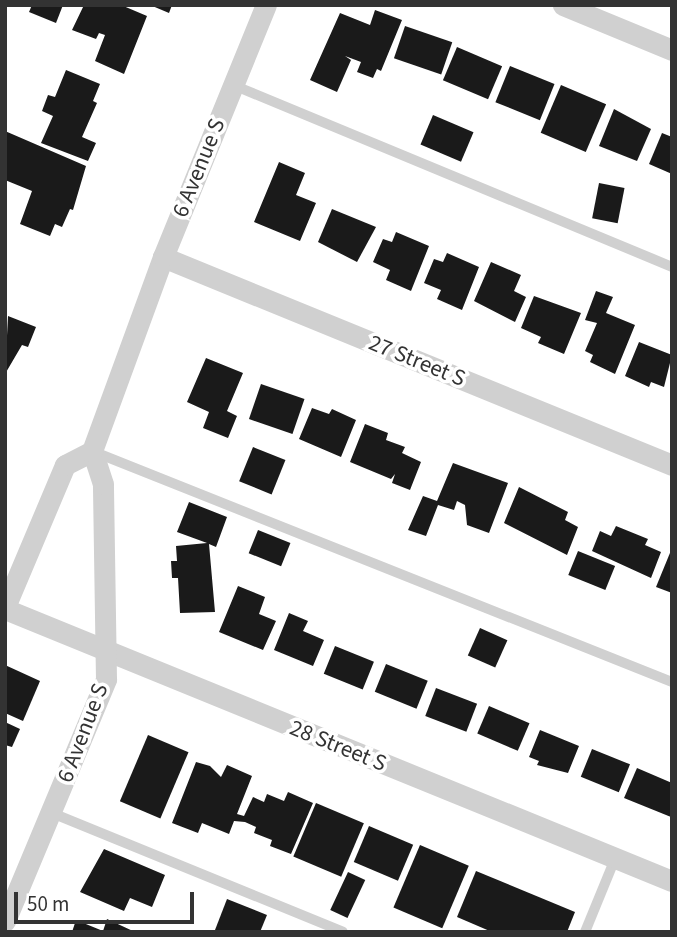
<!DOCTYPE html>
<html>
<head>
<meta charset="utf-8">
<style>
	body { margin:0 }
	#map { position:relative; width:677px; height:937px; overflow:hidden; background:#fff; font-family:"Source Sans 3",sans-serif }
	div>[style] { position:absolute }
	.building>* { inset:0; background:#1a1a1a; transform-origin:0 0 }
	.service>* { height:10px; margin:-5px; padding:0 5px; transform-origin:5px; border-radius:5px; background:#d0d0d0 }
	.minor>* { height:21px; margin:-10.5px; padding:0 10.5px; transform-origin:10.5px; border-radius:10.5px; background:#d0d0d0 }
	span { translate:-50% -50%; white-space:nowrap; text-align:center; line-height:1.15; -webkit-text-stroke:7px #fff; paint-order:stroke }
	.street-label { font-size:23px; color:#333 }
	.frame { position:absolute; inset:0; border:7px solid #333; pointer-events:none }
	.scale { position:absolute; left:14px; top:892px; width:180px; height:32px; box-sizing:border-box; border:4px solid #333; border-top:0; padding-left:9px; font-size:21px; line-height:24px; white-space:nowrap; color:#333; -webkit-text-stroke:5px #fff; paint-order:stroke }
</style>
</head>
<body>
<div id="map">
	<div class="building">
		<div style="clip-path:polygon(32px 5px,63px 5px,56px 23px,29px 12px)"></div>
		<div style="clip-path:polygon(84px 5px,121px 5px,147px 16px,124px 74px,95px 61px,105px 35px,99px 33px,96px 39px,72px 30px)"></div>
		<div style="clip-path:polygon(150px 5px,172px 5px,169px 13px)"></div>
		<div style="clip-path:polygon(375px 10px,402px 20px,381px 71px,377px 69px,373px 78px,357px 72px,361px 62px,345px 56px,351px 60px,337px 92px,310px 80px,340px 13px,370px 25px)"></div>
		<div style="left:405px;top:26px;width:50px;height:34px;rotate:19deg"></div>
		<div style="left:457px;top:47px;width:49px;height:36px;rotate:23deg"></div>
		<div style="left:510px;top:66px;width:48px;height:39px;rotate:22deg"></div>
		<div style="clip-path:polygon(66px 70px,100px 84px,93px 101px,97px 103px,82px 137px,96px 143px,88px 161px,41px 143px,53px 116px,42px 111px,48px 95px,55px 97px)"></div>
		<div style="left:561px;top:85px;width:49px;height:52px;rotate:23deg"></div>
		<div style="clip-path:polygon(614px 109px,651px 129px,637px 161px,599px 146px)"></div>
		<div style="left:433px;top:115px;width:44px;height:32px;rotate:23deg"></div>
		<div style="clip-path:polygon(5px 131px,86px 166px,73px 210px,70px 209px,62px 227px,55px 224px,50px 236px,20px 224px,32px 191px,5px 180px)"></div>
		<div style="clip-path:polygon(662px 133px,672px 137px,672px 174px,649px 164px)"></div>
		<div style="clip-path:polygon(279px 162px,305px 173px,296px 195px,316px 203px,300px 241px,254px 222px)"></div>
		<div style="left:599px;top:183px;width:26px;height:36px;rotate:11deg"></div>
		<div style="clip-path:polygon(332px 209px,376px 227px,357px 262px,318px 242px)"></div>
		<div style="clip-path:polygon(396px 232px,429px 246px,411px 291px,386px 280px,390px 270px,373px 262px,383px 239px,392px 242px)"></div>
		<div style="clip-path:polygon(447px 253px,479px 267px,462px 310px,437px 299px,441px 290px,424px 283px,434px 259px,443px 262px)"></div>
		<div style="clip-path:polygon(491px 262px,521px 275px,514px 291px,526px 297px,515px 322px,474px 301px)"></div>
		<div style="clip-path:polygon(596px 291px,613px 297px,606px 313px,635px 325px,615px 374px,590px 362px,593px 355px,585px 351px,597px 323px,585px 320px)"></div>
		<div style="clip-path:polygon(534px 296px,581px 313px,564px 354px,538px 343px,541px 337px,521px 328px)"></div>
		<div style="clip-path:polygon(8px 316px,36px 327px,28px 347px,22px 345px,5px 374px)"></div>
		<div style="clip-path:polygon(639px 342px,672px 355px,664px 387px,651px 382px,649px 387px,625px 376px)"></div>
		<div style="clip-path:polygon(206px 358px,243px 373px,227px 411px,237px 416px,228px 438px,203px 428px,209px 412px,187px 402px)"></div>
		<div style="left:261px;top:384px;width:46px;height:37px;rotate:19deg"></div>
		<div style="clip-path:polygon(312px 408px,329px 414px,332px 409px,356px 420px,341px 457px,299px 439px)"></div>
		<div style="clip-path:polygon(365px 424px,388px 433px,386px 440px,405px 447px,402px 453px,421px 462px,410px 490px,392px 483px,395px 474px,391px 479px,350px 462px)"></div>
		<div style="left:253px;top:447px;width:35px;height:37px;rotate:22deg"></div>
		<div style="clip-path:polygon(453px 463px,508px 483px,489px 533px,467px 525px,465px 505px,457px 501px,454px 510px,438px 505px,426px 536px,408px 530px,423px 496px,437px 501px)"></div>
		<div style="clip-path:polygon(519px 487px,568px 512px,565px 520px,578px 527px,567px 555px,504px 523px)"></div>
		<div style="clip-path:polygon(189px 502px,227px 517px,216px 547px,209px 544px,215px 612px,180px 613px,178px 578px,172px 578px,171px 561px,177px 561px,176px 546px,207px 543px,177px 532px)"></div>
		<div style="clip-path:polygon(616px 526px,648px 539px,645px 545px,661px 552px,651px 578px,592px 551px,600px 531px,611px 536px)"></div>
		<div style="left:258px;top:530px;width:35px;height:25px;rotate:22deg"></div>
		<div style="clip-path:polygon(672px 548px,672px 593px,656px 587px)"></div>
		<div style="left:578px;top:551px;width:40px;height:26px;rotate:22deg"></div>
		<div style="clip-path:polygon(238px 586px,265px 597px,259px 614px,276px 621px,263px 650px,219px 632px)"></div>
		<div style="clip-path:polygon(289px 613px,308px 621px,303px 631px,324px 640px,313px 666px,274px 650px)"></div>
		<div style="left:480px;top:628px;width:30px;height:30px;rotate:24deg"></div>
		<div style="left:335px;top:646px;width:42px;height:30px;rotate:22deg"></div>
		<div style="left:386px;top:664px;width:45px;height:30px;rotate:22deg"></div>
		<div style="clip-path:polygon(5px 665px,40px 681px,23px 721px,5px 713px)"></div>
		<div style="left:436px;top:688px;width:44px;height:30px;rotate:21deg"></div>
		<div style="left:489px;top:706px;width:44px;height:30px;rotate:23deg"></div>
		<div style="clip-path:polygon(5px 722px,20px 729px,12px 747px,5px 745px)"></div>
		<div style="clip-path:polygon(540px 730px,579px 746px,568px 773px,537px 765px,539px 761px,529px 757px)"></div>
		<div style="left:148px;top:735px;width:44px;height:72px;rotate:23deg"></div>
		<div style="left:592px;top:749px;width:41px;height:30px;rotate:22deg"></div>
		<div style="clip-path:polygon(196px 762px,210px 766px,221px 777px,227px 765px,252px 776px,237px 814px,244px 816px,253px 797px,264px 802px,267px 794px,284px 801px,288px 792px,313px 803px,291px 854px,270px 846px,272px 840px,254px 833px,256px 827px,245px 822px,234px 821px,229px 834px,202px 823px,198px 833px,172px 823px)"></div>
		<div style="clip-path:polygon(637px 768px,672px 783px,671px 817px,624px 798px)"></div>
		<div style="left:316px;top:803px;width:52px;height:58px;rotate:23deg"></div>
		<div style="left:369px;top:826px;width:48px;height:39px;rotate:23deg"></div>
		<div style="left:420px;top:845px;width:53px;height:68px;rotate:23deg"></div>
		<div style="clip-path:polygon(104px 849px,165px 875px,152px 907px,130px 898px,124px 911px,80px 892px)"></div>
		<div style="clip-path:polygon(476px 871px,575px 912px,567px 932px,492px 932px,457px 917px)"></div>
		<div style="left:348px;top:872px;width:19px;height:42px;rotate:25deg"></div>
		<div style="clip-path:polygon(227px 899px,267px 915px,260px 932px,215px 930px)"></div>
		<div style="clip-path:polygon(107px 919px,135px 932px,72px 932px,76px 920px,103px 931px)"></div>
	</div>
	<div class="service">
		<div style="left:233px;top:85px;width:475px;rotate:22.5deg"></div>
		<div style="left:92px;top:451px;width:624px;rotate:21.72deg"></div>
		<div style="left:52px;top:813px;width:314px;rotate:22.2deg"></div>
		<div style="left:585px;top:932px;width:79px;rotate:-67.7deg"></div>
	</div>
	<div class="minor">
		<div style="left:563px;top:5px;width:118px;rotate:22.4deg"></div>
		<div style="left:163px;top:257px;width:550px;rotate:22.23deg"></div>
		<div style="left:5px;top:607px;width:154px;rotate:-67.1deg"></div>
		<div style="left:65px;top:465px;width:30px;rotate:-27deg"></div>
		<div style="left:5px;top:609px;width:720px;rotate:22.19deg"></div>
		<div style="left:5px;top:921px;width:262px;rotate:-67.3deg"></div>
		<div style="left:106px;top:679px;width:195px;rotate:-90.9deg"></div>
		<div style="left:103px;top:484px;width:35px;rotate:-108deg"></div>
		<div style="left:92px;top:451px;width:207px;rotate:-69.9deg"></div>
		<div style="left:163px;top:257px;width:272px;rotate:-67.8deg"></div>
	</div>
	<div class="street-label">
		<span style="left:199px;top:168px;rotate:-68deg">6 Avenue S</span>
		<span style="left:417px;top:361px;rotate:22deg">27 Street S</span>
		<span style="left:83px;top:733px;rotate:-69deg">6 Avenue S</span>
		<span style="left:338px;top:746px;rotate:22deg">28 Street S</span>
	</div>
	<div class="frame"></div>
	<div class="scale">50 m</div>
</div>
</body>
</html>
